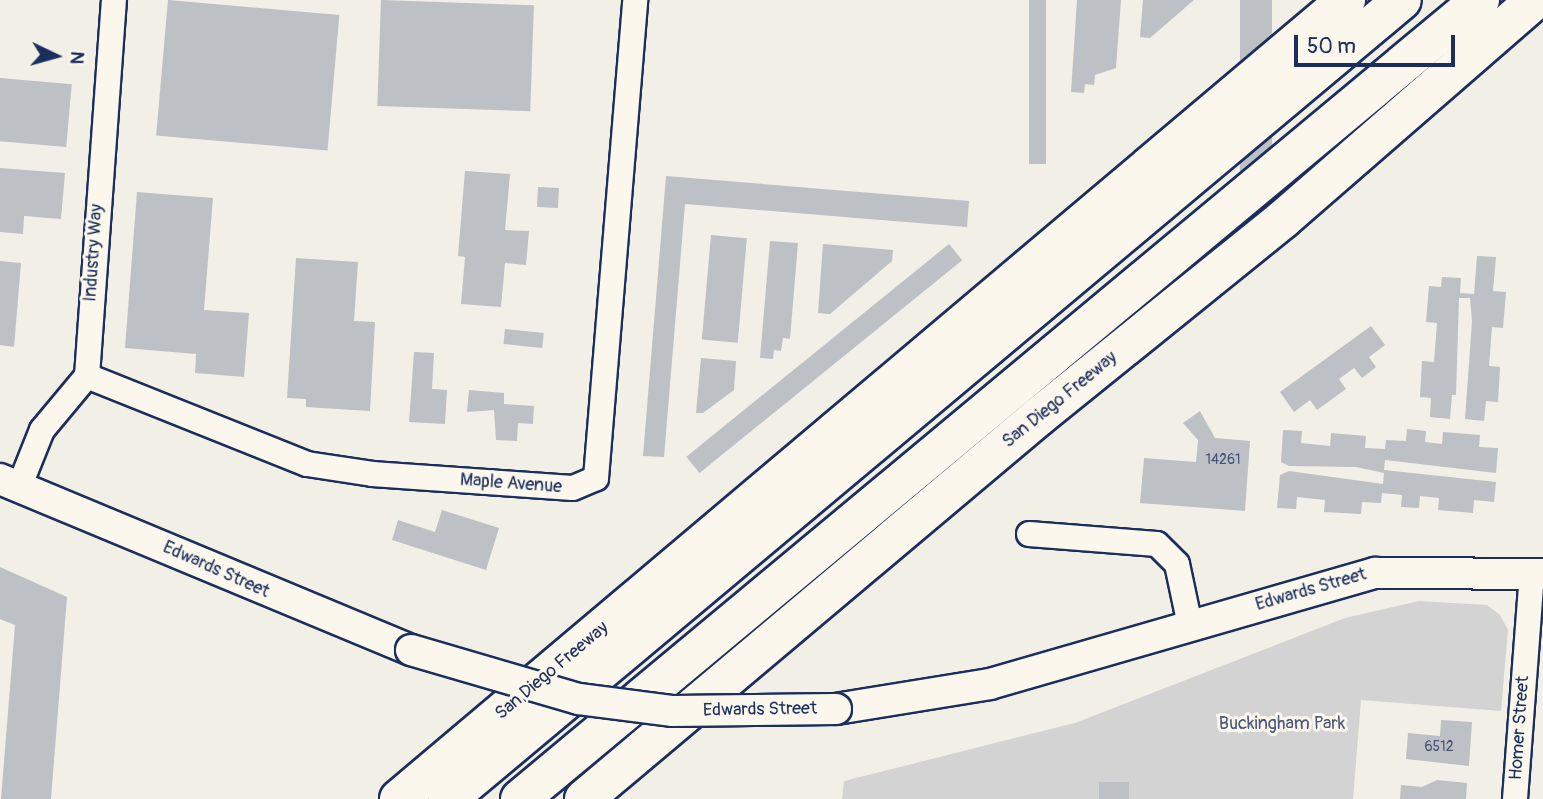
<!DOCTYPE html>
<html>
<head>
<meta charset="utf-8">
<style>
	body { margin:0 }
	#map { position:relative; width:1543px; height:799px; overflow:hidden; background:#f2efe6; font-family:Pangolin,sans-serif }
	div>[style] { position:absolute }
	.green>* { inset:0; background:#d2d3d2 }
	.building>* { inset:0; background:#bdc0c4; transform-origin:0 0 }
	.roads { filter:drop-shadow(2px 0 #1b2f5e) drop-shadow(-2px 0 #1b2f5e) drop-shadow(0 2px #1b2f5e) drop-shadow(0 -2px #1b2f5e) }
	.minor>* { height:24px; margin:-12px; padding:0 12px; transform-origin:12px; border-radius:12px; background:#fbf7ec }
	.tertiary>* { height:30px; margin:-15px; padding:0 15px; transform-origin:15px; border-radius:15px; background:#fbf7ec }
	.motorway>* { height:38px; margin:-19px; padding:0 19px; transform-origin:19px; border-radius:19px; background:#fbf7ec }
	.bridges { filter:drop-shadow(2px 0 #1b2f5e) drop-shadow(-2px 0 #1b2f5e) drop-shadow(0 2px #1b2f5e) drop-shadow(0 -2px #1b2f5e) }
	.tertiary-bridge>* { height:30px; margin:-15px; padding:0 15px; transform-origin:15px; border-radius:15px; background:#fbf7ec }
	span { translate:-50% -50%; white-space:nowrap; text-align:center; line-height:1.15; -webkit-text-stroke:6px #fbf7ec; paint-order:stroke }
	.number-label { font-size:14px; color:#445378 }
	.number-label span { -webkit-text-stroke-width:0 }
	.street-label { font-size:18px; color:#1b2f5e }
	.park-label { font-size:18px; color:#49587b }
	.north { position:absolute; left:21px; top:21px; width:70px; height:70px; -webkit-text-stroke:5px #fbf7ec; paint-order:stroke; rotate:95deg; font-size:19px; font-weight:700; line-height:28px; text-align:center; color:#1b2f5e }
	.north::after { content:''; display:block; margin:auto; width:24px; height:32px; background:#1b2f5e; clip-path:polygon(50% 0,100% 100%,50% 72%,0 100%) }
	.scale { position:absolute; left:1294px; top:35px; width:161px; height:32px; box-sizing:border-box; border:4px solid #1b2f5e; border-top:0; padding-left:9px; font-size:21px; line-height:24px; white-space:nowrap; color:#1b2f5e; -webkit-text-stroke:5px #fbf7ec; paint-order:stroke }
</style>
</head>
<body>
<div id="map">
	<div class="green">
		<div style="clip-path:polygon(1419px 601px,1487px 605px,1500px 615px,1508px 630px,1501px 711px,1361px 700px,1353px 799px,842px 799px,844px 781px,1075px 723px,1345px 618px)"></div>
	</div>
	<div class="building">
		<div style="left:168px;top:0;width:172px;height:136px;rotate:5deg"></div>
		<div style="left:381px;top:0;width:153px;height:106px;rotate:2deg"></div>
		<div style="left:1029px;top:0;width:17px;height:164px"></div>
		<div style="clip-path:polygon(1077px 0,1121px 0,1116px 68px,1095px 75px,1094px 85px,1085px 84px,1084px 93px,1071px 92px)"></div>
		<div style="clip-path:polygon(1143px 0,1194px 0,1150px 38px,1140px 37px)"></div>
		<div style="left:1240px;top:0;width:32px;height:243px"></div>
		<div style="left:0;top:78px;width:72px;height:63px;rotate:5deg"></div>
		<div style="clip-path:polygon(0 168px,65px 173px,61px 219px,24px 216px,23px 234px,0 232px)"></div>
		<div style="clip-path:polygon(465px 171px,510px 174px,505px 230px,529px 231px,526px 265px,505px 263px,501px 307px,461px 304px,465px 257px,458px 256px)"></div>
		<div style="clip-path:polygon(666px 176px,969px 201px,967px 227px,685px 204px,664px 457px,643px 456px)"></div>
		<div style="left:538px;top:187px;width:21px;height:20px;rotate:3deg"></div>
		<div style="clip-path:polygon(137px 192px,213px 198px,204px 310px,249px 313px,244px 377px,195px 373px,196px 354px,125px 348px)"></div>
		<div style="left:711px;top:235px;width:36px;height:105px;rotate:5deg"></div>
		<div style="clip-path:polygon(770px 241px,798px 243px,790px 339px,783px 338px,781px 351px,774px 350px,773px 359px,760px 358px)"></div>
		<div style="clip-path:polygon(823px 244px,893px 250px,892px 261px,830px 314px,818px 313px)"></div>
		<div style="left:949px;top:244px;width:21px;height:338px;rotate:51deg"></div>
		<div style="clip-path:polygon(1477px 256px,1496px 257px,1493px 291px,1506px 292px,1503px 328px,1492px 327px,1489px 366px,1500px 367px,1498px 402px,1486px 401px,1484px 421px,1465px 419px,1472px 321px,1470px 298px,1459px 298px,1456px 395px,1452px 395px,1450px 419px,1430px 417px,1431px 398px,1420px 397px,1422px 361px,1434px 362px,1437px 323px,1426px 322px,1429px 286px,1441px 287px,1442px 277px,1461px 278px,1460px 293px,1474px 294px)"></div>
		<div style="clip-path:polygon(296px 258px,358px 262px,354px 321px,375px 322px,370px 411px,306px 407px,306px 399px,287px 398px)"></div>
		<div style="clip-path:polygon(0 261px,21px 263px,14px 347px,0 345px)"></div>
		<div style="clip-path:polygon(1371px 326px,1385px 345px,1369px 357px,1376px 367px,1362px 378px,1354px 368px,1339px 379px,1346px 389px,1317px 410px,1310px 400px,1294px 412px,1280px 392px)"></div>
		<div style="left:505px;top:329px;width:39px;height:15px;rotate:6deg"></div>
		<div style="clip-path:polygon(414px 352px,434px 353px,432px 389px,447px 390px,445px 424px,409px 422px)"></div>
		<div style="clip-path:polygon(701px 358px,736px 361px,734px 390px,703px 413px,696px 413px)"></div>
		<div style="clip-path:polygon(469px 390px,504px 393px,504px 404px,534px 406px,533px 424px,518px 423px,517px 441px,496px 440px,494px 410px,467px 412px)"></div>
		<div style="clip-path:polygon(1200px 411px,1215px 438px,1250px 441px,1245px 511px,1140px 503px,1144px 458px,1196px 462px,1198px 440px,1183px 423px)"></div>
		<div style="clip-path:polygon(1407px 429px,1426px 431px,1425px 442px,1442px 444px,1443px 432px,1480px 435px,1479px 447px,1498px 448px,1496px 473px,1385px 460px,1384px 470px,1496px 482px,1494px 502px,1474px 500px,1473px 513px,1438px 510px,1439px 498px,1420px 496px,1419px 508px,1401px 507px,1402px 495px,1382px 493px,1381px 503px,1362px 502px,1361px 514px,1324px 512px,1325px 500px,1297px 497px,1296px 509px,1277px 508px,1280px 475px,1289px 471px,1383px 484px,1384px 473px,1356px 467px,1289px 466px,1281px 462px,1283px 430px,1302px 431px,1301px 443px,1330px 446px,1331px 433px,1366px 436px,1365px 448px,1385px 449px,1386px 440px,1406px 441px)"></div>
		<div style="clip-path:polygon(442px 510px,499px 528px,486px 570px,392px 540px,398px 520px,435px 532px)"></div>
		<div style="clip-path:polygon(0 567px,67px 597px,51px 799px,1px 799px,15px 625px,0 619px)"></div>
		<div style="clip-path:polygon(1441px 720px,1472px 722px,1469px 766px,1406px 759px,1408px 733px,1440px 736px)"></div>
		<div style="clip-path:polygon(1437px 780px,1467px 783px,1466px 799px,1400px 799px,1401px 785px,1422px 787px)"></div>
		<div style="left:1099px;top:782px;width:30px;height:17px"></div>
	</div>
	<div class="roads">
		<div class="minor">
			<div style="left:87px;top:376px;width:237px;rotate:21.8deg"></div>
			<div style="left:307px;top:464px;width:66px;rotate:8.7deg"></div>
			<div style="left:372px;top:474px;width:201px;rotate:4deg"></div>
			<div style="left:573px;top:488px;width:25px;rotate:-23deg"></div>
			<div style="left:596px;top:478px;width:480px;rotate:-85.3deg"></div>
			<div style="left:20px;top:485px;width:59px;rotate:-68.2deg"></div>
			<div style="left:42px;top:430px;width:70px;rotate:-50.2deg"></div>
			<div style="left:87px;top:376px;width:377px;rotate:-85.9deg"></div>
			<div style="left:1029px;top:534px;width:128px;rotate:4.5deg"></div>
			<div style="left:1157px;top:544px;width:28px;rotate:45deg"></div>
			<div style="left:1177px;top:564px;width:62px;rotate:78deg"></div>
			<div style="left:1515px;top:799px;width:227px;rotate:-85.7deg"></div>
		</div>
		<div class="tertiary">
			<div style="left:0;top:479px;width:445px;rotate:22.6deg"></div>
			<div style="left:836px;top:709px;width:156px;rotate:-9.2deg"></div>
			<div style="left:990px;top:684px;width:401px;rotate:-16.1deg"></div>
			<div style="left:1375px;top:573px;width:168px;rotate:0.3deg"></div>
		</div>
		<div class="motorway">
			<div style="left:399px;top:799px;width:1239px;rotate:-40.15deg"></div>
			<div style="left:448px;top:799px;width:1244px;rotate:-39.95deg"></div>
			<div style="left:520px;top:799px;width:1249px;rotate:-39.77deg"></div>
			<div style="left:584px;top:799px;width:593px;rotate:-40.08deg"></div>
			<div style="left:1038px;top:417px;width:314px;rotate:-38.9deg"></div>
			<div style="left:1282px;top:220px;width:335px;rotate:-41deg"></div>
		</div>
	</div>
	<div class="bridges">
		<div class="tertiary-bridge">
			<div style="left:411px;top:650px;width:175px;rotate:16.3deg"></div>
			<div style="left:579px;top:699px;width:95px;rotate:7.3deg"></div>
			<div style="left:673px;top:711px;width:163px;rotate:-0.7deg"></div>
		</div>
	</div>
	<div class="number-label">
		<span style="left:1223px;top:460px">14261</span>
		<span style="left:1439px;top:747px">6512</span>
	</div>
	<div class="street-label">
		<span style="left:94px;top:253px;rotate:-86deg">Industry Way</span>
		<span style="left:1060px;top:400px;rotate:-39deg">San Diego Freeway</span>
		<span style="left:511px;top:484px;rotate:4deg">Maple Avenue</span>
		<span style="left:216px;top:570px;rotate:24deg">Edwards Street</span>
		<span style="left:1311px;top:590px;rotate:-16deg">Edwards Street</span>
		<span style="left:552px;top:671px;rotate:-40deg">San Diego Freeway</span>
		<span style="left:760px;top:710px;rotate:-1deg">Edwards Street</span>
		<span style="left:1520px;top:728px;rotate:-86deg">Homer Street</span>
	</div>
	<div class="park-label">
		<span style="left:1282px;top:724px">Buckingham Park</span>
	</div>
	<div class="north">N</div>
	<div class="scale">50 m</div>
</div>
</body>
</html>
